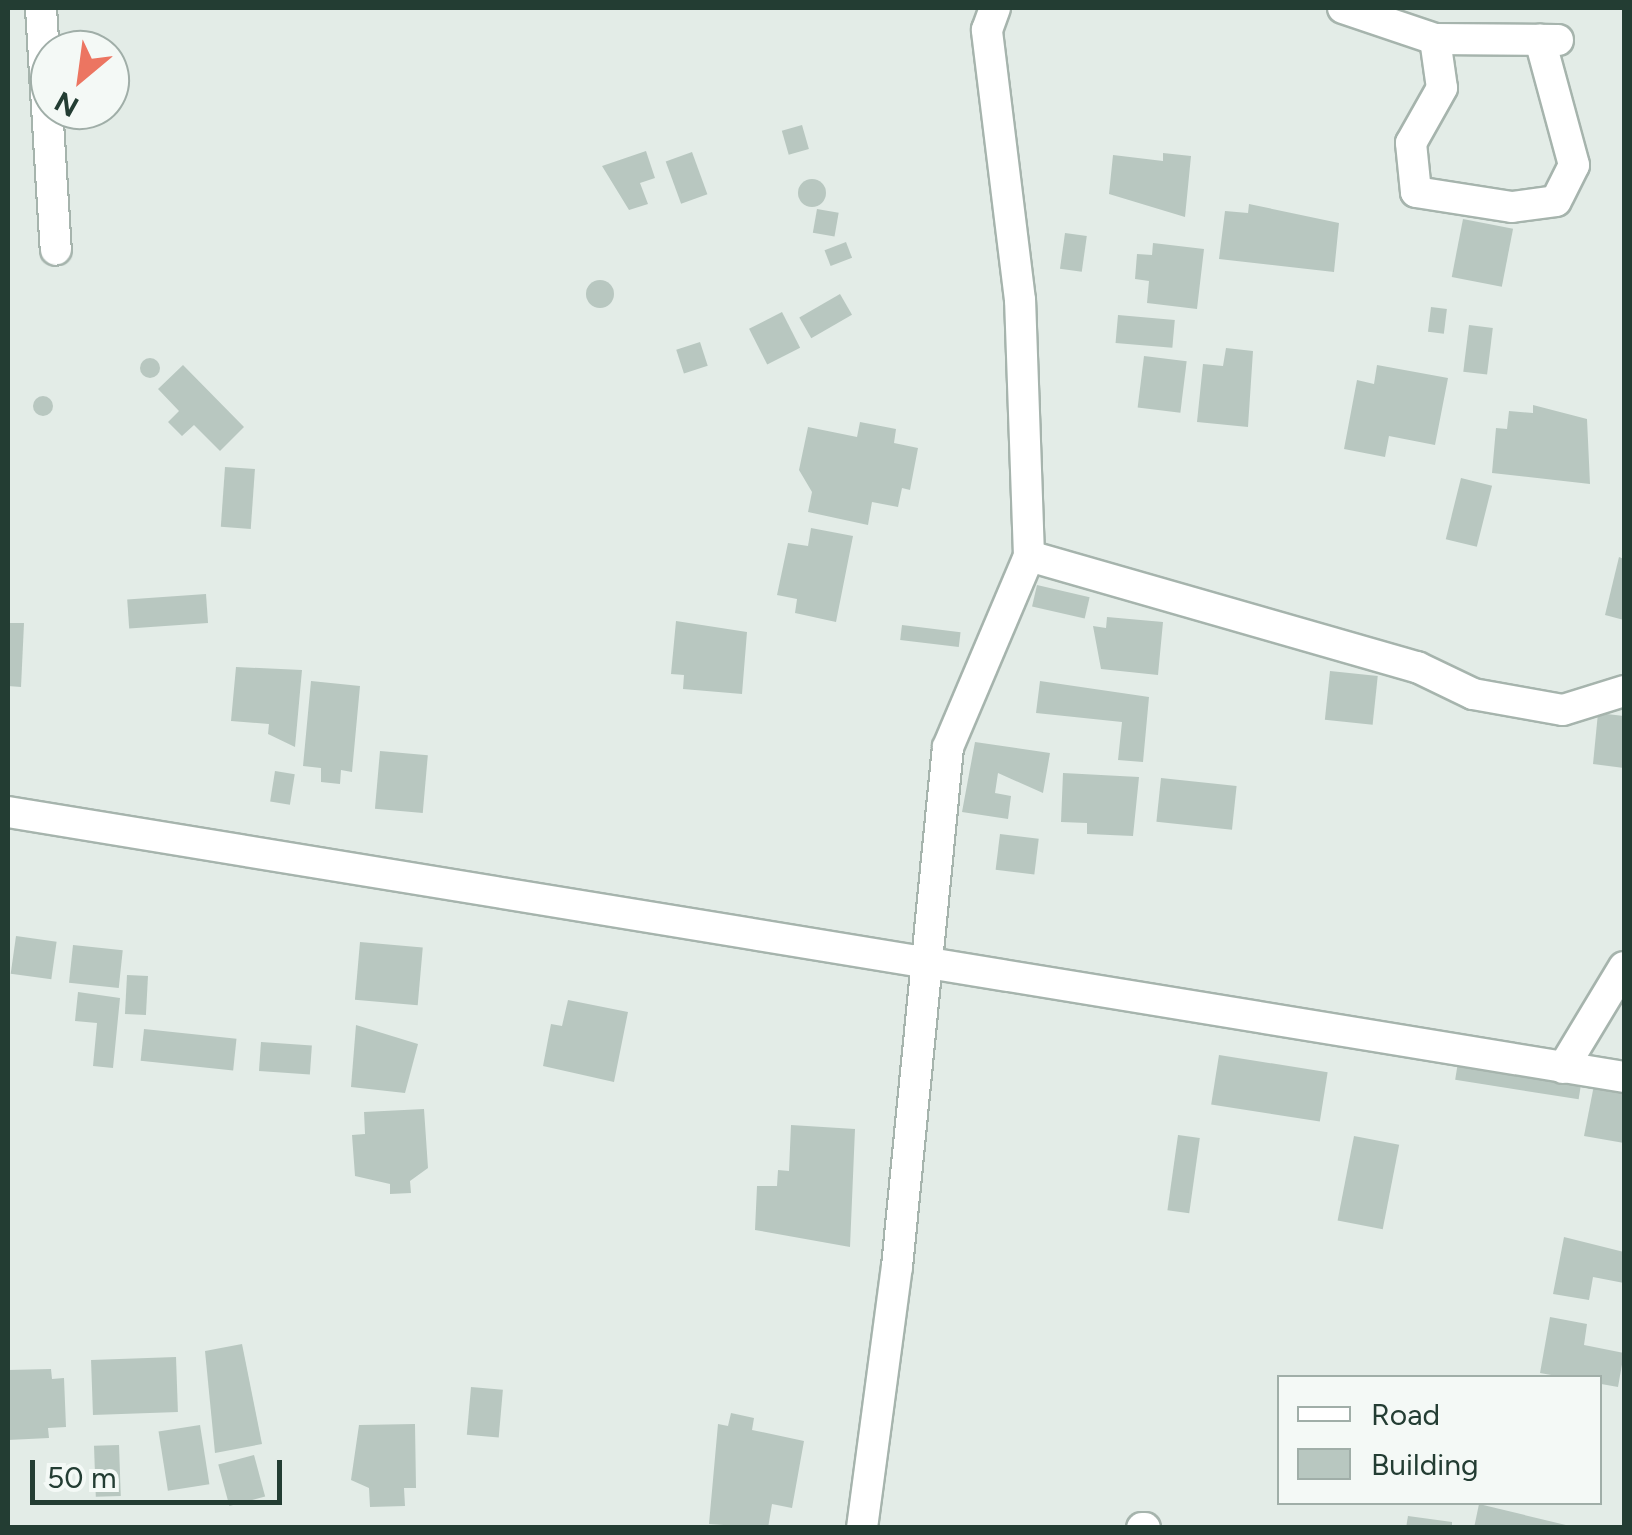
<!DOCTYPE html>
<html>
<head>
<meta charset="utf-8">
<style>
	body { margin:0 }
	#map { position:relative; width:1632px; height:1535px; overflow:hidden; background:#e3ece7; font-family:Figtree,sans-serif }
	div>[style] { position:absolute }
	.building>* { inset:0; background:#b8c7c0; transform-origin:0 0 }
	.round { border-radius:50% }
	.roads { filter:drop-shadow(2px 0 #a6b4ad) drop-shadow(-2px 0 #a6b4ad) drop-shadow(0 2px #a6b4ad) drop-shadow(0 -2px #a6b4ad) }
	.minor>* { height:30px; margin:-15px; padding:0 15px; transform-origin:15px; border-radius:15px; background:#fff }
	span { translate:-50% -50%; white-space:nowrap; text-align:center; line-height:1.15; -webkit-text-stroke:8px #f4f9f6; paint-order:stroke }
	.frame { position:absolute; inset:0; border:10px solid #233d33; pointer-events:none }
	.legend { position:absolute; left:1277px; top:1375px; width:325px; height:130px; box-sizing:border-box; background:#f4f9f6; border:2px solid #a0aea8; margin:0; padding:12px 18px; list-style:none; font-size:30px; color:#233d33 }
	.legend li { display:flex; align-items:center; gap:20px; height:50px }
	.legend b { width:50px; border:2px solid #a0aea8 }
	.north { position:absolute; left:30px; top:30px; width:100px; height:100px; box-sizing:border-box; background:#f4f9f6; border:2px solid #a0aea8; border-radius:50%; rotate:209deg; font-size:28px; font-weight:700; line-height:40px; text-align:center; color:#233d33 }
	.north::after { content:''; display:block; margin:auto; width:35px; height:45px; background:#ec7561; clip-path:polygon(50% 0,100% 100%,50% 72%,0 100%) }
	.scale { position:absolute; left:30px; top:1460px; width:252px; height:45px; box-sizing:border-box; border:5px solid #233d33; border-top:0; padding-left:12px; font-size:30px; line-height:35px; white-space:nowrap; color:#233d33; -webkit-text-stroke:8px #f4f9f6; paint-order:stroke }
</style>
</head>
<body>
<div id="map">
	<div class="building">
		<div style="left:802px;top:125px;width:25px;height:21px;rotate:74deg"></div>
		<div style="clip-path:polygon(646px 151px,655px 178px,640px 183px,648px 204px,629px 210px,602px 166px)"></div>
		<div style="left:692px;top:152px;width:45px;height:28px;rotate:70deg"></div>
		<div style="clip-path:polygon(1163px 153px,1191px 156px,1185px 217px,1109px 194px,1113px 155px,1163px 161px)"></div>
		<div class="round" style="left:798px;top:179px;width:28px;height:28px"></div>
		<div style="clip-path:polygon(1249px 204px,1339px 223px,1334px 272px,1219px 259px,1225px 211px,1248px 213px)"></div>
		<div style="left:817px;top:209px;width:22px;height:24px;rotate:10deg"></div>
		<div style="left:1463px;top:219px;width:51px;height:59px;rotate:11deg"></div>
		<div style="left:1065px;top:233px;width:22px;height:36px;rotate:8deg"></div>
		<div style="left:846px;top:242px;width:17px;height:23px;rotate:69deg"></div>
		<div style="clip-path:polygon(1153px 243px,1204px 249px,1197px 309px,1147px 303px,1149px 281px,1135px 279px,1137px 254px,1152px 255px)"></div>
		<div class="round" style="left:586px;top:280px;width:28px;height:28px"></div>
		<div style="left:840px;top:294px;width:24px;height:47px;rotate:60deg"></div>
		<div style="left:1431px;top:307px;width:16px;height:25px;rotate:7deg"></div>
		<div style="left:782px;top:312px;width:40px;height:37px;rotate:63deg"></div>
		<div style="left:1118px;top:315px;width:57px;height:28px;rotate:5deg"></div>
		<div style="left:1469px;top:325px;width:24px;height:47px;rotate:7deg"></div>
		<div style="left:700px;top:342px;width:25px;height:25px;rotate:72deg"></div>
		<div style="clip-path:polygon(1226px 348px,1253px 351px,1248px 427px,1197px 422px,1203px 364px,1223px 366px)"></div>
		<div style="left:1144px;top:356px;width:43px;height:52px;rotate:7deg"></div>
		<div class="round" style="left:140px;top:358px;width:20px;height:20px"></div>
		<div style="clip-path:polygon(183px 365px,244px 427px,220px 451px,194px 425px,182px 436px,168px 422px,179px 411px,158px 389px)"></div>
		<div style="clip-path:polygon(1377px 365px,1448px 378px,1435px 445px,1389px 436px,1385px 457px,1344px 449px,1357px 380px,1374px 384px)"></div>
		<div class="round" style="left:33px;top:396px;width:20px;height:20px"></div>
		<div style="clip-path:polygon(1533px 405px,1587px 419px,1590px 484px,1492px 473px,1496px 428px,1507px 429px,1509px 411px,1533px 413px)"></div>
		<div style="clip-path:polygon(860px 422px,896px 429px,894px 443px,918px 448px,910px 490px,902px 488px,898px 507px,872px 502px,868px 525px,808px 512px,812px 492px,799px 470px,808px 427px,857px 437px)"></div>
		<div style="left:225px;top:467px;width:30px;height:60px;rotate:4deg"></div>
		<div style="left:1461px;top:478px;width:32px;height:63px;rotate:14deg"></div>
		<div style="clip-path:polygon(811px 528px,853px 536px,836px 622px,795px 613px,797px 599px,777px 595px,788px 543px,808px 546px)"></div>
		<div style="clip-path:polygon(1619px 557px,1624px 559px,1624px 620px,1605px 615px)"></div>
		<div style="left:1037px;top:585px;width:54px;height:22px;rotate:13deg"></div>
		<div style="left:206px;top:594px;width:29px;height:79px;rotate:86deg"></div>
		<div style="clip-path:polygon(1107px 617px,1163px 622px,1158px 675px,1101px 669px,1093px 626px,1106px 628px)"></div>
		<div style="clip-path:polygon(676px 621px,747px 632px,742px 694px,683px 689px,684px 675px,671px 674px)"></div>
		<div style="clip-path:polygon(8px 623px,24px 623px,21px 687px,8px 686px)"></div>
		<div style="left:902px;top:625px;width:59px;height:15px;rotate:7deg"></div>
		<div style="clip-path:polygon(236px 667px,302px 670px,295px 747px,268px 734px,269px 724px,231px 721px)"></div>
		<div style="left:1330px;top:671px;width:48px;height:49px;rotate:6deg"></div>
		<div style="clip-path:polygon(311px 681px,360px 686px,352px 772px,341px 770px,340px 784px,321px 782px,321px 768px,303px 766px)"></div>
		<div style="clip-path:polygon(1040px 681px,1149px 697px,1143px 762px,1118px 760px,1122px 722px,1036px 713px)"></div>
		<div style="clip-path:polygon(1598px 713px,1624px 716px,1624px 768px,1593px 764px)"></div>
		<div style="clip-path:polygon(975px 742px,1050px 753px,1043px 793px,998px 773px,995px 793px,1011px 796px,1008px 819px,962px 812px)"></div>
		<div style="left:380px;top:751px;width:48px;height:58px;rotate:5deg"></div>
		<div style="left:275px;top:771px;width:20px;height:31px;rotate:9deg"></div>
		<div style="clip-path:polygon(1063px 773px,1139px 777px,1133px 836px,1087px 834px,1087px 823px,1061px 822px)"></div>
		<div style="left:1161px;top:778px;width:76px;height:44px;rotate:6deg"></div>
		<div style="left:1000px;top:834px;width:39px;height:36px;rotate:7deg"></div>
		<div style="left:16px;top:936px;width:41px;height:38px;rotate:8deg"></div>
		<div style="left:360px;top:942px;width:63px;height:58px;rotate:5deg"></div>
		<div style="left:73px;top:945px;width:50px;height:38px;rotate:6deg"></div>
		<div style="left:127px;top:975px;width:21px;height:39px;rotate:3deg"></div>
		<div style="clip-path:polygon(78px 992px,120px 998px,113px 1068px,93px 1066px,97px 1023px,75px 1021px)"></div>
		<div style="clip-path:polygon(568px 1000px,628px 1012px,614px 1082px,543px 1066px,551px 1024px,562px 1026px)"></div>
		<div style="clip-path:polygon(356px 1025px,418px 1044px,405px 1093px,351px 1087px)"></div>
		<div style="left:144px;top:1029px;width:93px;height:32px;rotate:6deg"></div>
		<div style="left:261px;top:1042px;width:51px;height:29px;rotate:4deg"></div>
		<div style="left:1219px;top:1055px;width:110px;height:50px;rotate:9deg"></div>
		<div style="left:1458px;top:1062px;width:125px;height:18px;rotate:9deg"></div>
		<div style="clip-path:polygon(1595px 1080px,1624px 1086px,1624px 1143px,1584px 1136px)"></div>
		<div style="clip-path:polygon(424px 1109px,428px 1168px,410px 1181px,411px 1193px,390px 1194px,390px 1184px,355px 1176px,352px 1135px,365px 1134px,364px 1112px)"></div>
		<div style="clip-path:polygon(791px 1125px,855px 1129px,850px 1247px,755px 1230px,757px 1186px,777px 1186px,778px 1170px,789px 1171px)"></div>
		<div style="left:1178px;top:1135px;width:22px;height:76px;rotate:8deg"></div>
		<div style="left:1354px;top:1136px;width:46px;height:86px;rotate:11deg"></div>
		<div style="clip-path:polygon(1564px 1237px,1624px 1252px,1624px 1283px,1593px 1277px,1589px 1300px,1553px 1294px)"></div>
		<div style="clip-path:polygon(1550px 1317px,1587px 1324px,1584px 1345px,1624px 1353px,1618px 1387px,1540px 1373px)"></div>
		<div style="clip-path:polygon(242px 1344px,262px 1444px,215px 1453px,205px 1351px)"></div>
		<div style="left:176px;top:1357px;width:55px;height:85px;rotate:88deg"></div>
		<div style="clip-path:polygon(51px 1369px,52px 1379px,64px 1378px,66px 1427px,48px 1428px,49px 1438px,8px 1440px,8px 1370px)"></div>
		<div style="left:471px;top:1387px;width:32px;height:48px;rotate:5deg"></div>
		<div style="clip-path:polygon(731px 1413px,754px 1418px,752px 1430px,804px 1441px,792px 1508px,772px 1504px,768px 1528px,709px 1524px,718px 1424px,728px 1426px)"></div>
		<div style="clip-path:polygon(415px 1424px,416px 1488px,404px 1488px,405px 1506px,370px 1507px,369px 1488px,351px 1480px,359px 1425px)"></div>
		<div style="left:200px;top:1425px;width:60px;height:42px;rotate:81deg"></div>
		<div style="left:119px;top:1445px;width:51px;height:25px;rotate:88deg"></div>
		<div style="left:254px;top:1455px;width:43px;height:37px;rotate:75deg"></div>
		<div style="clip-path:polygon(1479px 1504px,1570px 1526px,1570px 1528px,1474px 1528px)"></div>
		<div style="clip-path:polygon(1408px 1516px,1452px 1522px,1452px 1528px,1406px 1528px)"></div>
	</div>
	<div class="roads">
		<div class="minor">
			<div style="left:41px;top:8px;width:242px;rotate:86.5deg"></div>
			<div style="left:1343px;top:8px;width:97px;rotate:18.6deg"></div>
			<div style="left:1435px;top:39px;width:123px;rotate:0.5deg"></div>
			<div style="left:1435px;top:39px;width:49px;rotate:81.9deg"></div>
			<div style="left:1442px;top:88px;width:63px;rotate:119.4deg"></div>
			<div style="left:1411px;top:143px;width:49px;rotate:84.2deg"></div>
			<div style="left:1416px;top:192px;width:97px;rotate:8.9deg"></div>
			<div style="left:1512px;top:207px;width:44px;rotate:-7.8deg"></div>
			<div style="left:1556px;top:201px;width:40px;rotate:-63.4deg"></div>
			<div style="left:1574px;top:165px;width:130px;rotate:-105.2deg"></div>
			<div style="left:1029px;top:556px;width:404px;rotate:16deg"></div>
			<div style="left:1417px;top:667px;width:62px;rotate:25.7deg"></div>
			<div style="left:1473px;top:694px;width:91px;rotate:10.1deg"></div>
			<div style="left:1563px;top:710px;width:64px;rotate:-17.3deg"></div>
			<div style="left:8px;top:812px;width:1638px;rotate:9.31deg"></div>
			<div style="left:1563px;top:1068px;width:118px;rotate:-58.9deg"></div>
			<div style="left:862px;top:1528px;width:263px;rotate:-82.4deg"></div>
			<div style="left:897px;top:1267px;width:522px;rotate:-84.4deg"></div>
			<div style="left:948px;top:747px;width:207px;rotate:-67deg"></div>
			<div style="left:1029px;top:556px;width:256px;rotate:-92deg"></div>
			<div style="left:1020px;top:300px;width:272px;rotate:-97deg"></div>
			<div style="left:987px;top:30px;width:23px;rotate:-70deg"></div>
			<div style="left:1142px;top:1528px;width:3px"></div>
		</div>
	</div>
	<div class="frame"></div>
	<ul class="legend">
	<li><b style="height:12px;background:#fff"></b>Road</li>
	<li><b style="height:28px;background:#b8c7c0"></b>Building</li>
	</ul>
	<div class="north">N</div>
	<div class="scale">50 m</div>
</div>
</body>
</html>
